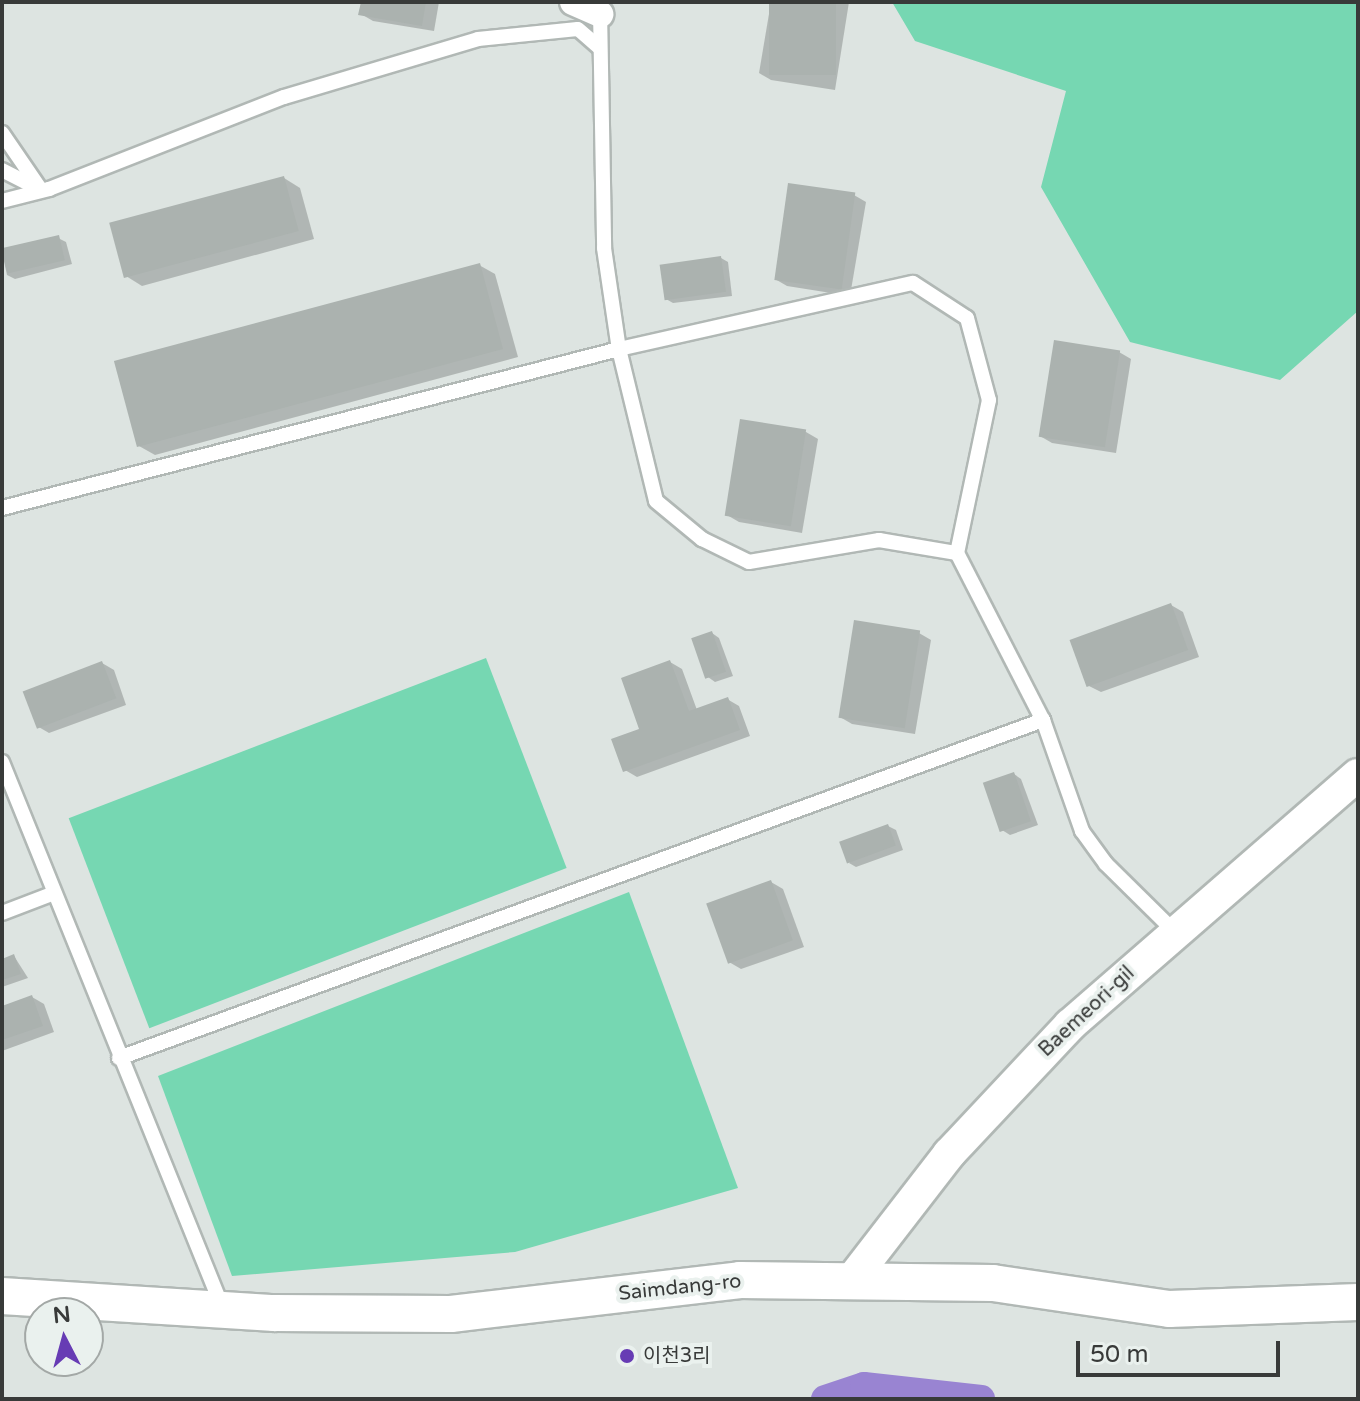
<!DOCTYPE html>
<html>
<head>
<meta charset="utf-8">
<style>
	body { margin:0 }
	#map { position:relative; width:1360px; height:1401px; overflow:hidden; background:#dde4e1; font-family:"Varela Round","Noto Sans KR",sans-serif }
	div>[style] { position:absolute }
	.green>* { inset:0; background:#76d7b2; transform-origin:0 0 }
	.shadow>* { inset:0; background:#0003 }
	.canal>* { height:28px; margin:-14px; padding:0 14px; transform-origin:14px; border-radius:14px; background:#9984d2 }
	.building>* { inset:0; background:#abb2af; transform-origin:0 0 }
	.roads { filter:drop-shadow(2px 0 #b1b8b5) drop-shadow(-2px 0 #b1b8b5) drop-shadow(0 2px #b1b8b5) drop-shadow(0 -2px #b1b8b5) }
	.service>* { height:14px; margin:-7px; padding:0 7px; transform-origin:7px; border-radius:7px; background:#fff }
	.minor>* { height:26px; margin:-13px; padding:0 13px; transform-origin:13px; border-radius:13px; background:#fff }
	.tertiary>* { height:32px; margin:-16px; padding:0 16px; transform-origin:16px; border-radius:16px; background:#fff }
	.secondary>* { height:36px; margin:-18px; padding:0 18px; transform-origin:18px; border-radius:18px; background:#fff }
	.dots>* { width:22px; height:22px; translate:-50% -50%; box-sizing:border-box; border:4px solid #eaf1ee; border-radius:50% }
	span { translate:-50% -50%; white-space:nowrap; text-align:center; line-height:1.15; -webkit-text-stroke:8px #eaf1ee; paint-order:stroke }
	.street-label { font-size:20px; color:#383a39 }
	.poi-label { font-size:20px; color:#383a39 }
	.left { translate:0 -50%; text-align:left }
	.frame { position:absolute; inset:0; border:4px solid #383a39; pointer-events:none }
	.north { position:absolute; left:24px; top:1297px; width:80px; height:80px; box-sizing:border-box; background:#eaf1ee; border:2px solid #a3a8a6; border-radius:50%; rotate:354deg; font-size:22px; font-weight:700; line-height:32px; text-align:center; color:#383a39 }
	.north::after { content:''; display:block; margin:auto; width:28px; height:36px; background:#673cb4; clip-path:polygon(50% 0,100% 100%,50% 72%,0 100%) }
	.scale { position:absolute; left:1076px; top:1341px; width:204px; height:36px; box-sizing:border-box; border:4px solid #383a39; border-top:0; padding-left:10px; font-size:24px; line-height:28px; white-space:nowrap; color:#383a39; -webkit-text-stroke:6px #eaf1ee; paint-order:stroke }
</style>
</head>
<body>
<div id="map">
	<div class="green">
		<div style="clip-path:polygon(892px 2px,1358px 2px,1358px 311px,1280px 380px,1130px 342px,1041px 187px,1066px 91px,915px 41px)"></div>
		<div style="left:486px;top:658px;width:225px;height:447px;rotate:69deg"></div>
		<div style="clip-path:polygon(629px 892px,738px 1188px,515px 1252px,232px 1276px,158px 1076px)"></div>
	</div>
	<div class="shadow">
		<div style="clip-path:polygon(363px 2px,439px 2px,434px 31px,373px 21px,361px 14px)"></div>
		<div style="clip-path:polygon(771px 2px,849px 2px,835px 90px,771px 80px,759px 73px)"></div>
		<div style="clip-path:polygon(284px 178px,300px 188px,314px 239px,142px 286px,126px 276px)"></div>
		<div style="clip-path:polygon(854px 195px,866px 202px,850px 296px,787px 286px,775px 279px)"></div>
		<div style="clip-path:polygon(58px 238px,66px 242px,72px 264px,15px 279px,7px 275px,2px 252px)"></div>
		<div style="clip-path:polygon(721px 258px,728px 262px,732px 296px,673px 303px,666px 299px)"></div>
		<div style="clip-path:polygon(479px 265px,495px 274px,518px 357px,155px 455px,139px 446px)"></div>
		<div style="clip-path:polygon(1119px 352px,1131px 359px,1116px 453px,1052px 443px,1040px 436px)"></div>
		<div style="clip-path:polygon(742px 421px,806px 432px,818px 439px,802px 533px,739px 522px,727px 515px)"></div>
		<div style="clip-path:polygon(1171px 605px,1183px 612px,1199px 657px,1101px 692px,1089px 686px)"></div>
		<div style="clip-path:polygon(712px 633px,719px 638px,733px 676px,715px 682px,708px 677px)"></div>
		<div style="clip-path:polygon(919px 633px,931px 640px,915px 734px,852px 724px,840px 717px)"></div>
		<div style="clip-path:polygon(670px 662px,682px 669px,697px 710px,727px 699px,739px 706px,750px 736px,637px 777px,625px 770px)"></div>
		<div style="clip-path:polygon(102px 663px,114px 670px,126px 705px,49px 733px,37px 726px)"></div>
		<div style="clip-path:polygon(1014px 774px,1021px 779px,1038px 825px,1010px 835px,1002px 830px)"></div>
		<div style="clip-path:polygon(888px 826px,896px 830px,903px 850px,856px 867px,849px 863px)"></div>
		<div style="clip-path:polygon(771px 882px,783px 889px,804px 947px,741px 969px,729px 962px)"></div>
		<div style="clip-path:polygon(14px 956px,28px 978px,2px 987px,2px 961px)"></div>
		<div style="clip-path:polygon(32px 997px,44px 1004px,54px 1032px,2px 1051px,2px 1008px)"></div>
	</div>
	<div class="canal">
		<div style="left:825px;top:1399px;width:41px;rotate:-18.4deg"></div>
		<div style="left:864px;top:1386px;width:118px;rotate:6.3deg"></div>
	</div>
	<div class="building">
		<div style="clip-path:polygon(361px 2px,426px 2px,422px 26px,358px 15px)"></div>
		<div style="left:769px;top:2px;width:67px;height:73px"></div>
		<div style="left:284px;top:176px;width:57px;height:181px;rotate:75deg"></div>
		<div style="left:788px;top:183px;width:68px;height:98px;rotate:8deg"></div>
		<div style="left:59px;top:235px;width:26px;height:59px;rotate:77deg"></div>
		<div style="left:721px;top:256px;width:36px;height:62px;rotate:82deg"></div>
		<div style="left:480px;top:263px;width:89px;height:379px;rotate:75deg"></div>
		<div style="left:1054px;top:340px;width:67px;height:98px;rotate:9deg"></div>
		<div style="left:740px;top:419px;width:67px;height:98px;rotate:9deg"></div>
		<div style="left:1171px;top:603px;width:50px;height:108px;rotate:70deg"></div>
		<div style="left:854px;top:620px;width:67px;height:99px;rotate:9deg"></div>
		<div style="left:712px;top:631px;width:43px;height:22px;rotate:71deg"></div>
		<div style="clip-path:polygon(670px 660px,689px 711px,728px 697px,740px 730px,623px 772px,611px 739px,639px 729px,621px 678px)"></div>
		<div style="left:102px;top:661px;width:40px;height:85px;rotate:69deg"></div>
		<div style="left:1014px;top:772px;width:52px;height:33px;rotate:71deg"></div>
		<div style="left:888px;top:824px;width:23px;height:52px;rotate:70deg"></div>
		<div style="left:771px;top:880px;width:64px;height:69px;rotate:70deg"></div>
		<div style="clip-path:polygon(14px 954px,21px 974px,2px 980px,2px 959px)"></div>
		<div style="clip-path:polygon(32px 995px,43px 1026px,2px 1040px,2px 1006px)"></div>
	</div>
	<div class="roads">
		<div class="service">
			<div style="left:600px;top:10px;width:238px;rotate:89deg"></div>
			<div style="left:604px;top:248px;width:102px;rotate:81.6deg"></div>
			<div style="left:619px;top:349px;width:156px;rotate:76.3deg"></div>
			<div style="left:656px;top:501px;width:60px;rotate:39.6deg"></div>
			<div style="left:702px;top:539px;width:52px;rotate:26.1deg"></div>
			<div style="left:749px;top:562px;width:132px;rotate:-9.6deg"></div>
			<div style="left:879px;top:540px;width:79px;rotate:9.5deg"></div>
			<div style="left:2px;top:133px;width:69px;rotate:55.6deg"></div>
			<div style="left:41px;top:190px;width:44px;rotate:-152.9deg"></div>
			<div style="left:2px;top:201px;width:49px;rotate:-14.3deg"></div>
			<div style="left:49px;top:189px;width:252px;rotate:-21.4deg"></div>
			<div style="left:284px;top:97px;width:202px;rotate:-16.6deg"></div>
			<div style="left:478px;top:39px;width:100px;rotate:-5.7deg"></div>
			<div style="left:578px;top:29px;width:28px;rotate:41deg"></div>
			<div style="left:2px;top:508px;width:637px;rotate:-14.45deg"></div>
			<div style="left:619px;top:349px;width:301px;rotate:-12.7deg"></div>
			<div style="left:913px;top:283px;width:64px;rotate:32.9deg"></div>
			<div style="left:967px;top:318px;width:85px;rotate:75deg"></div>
			<div style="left:989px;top:400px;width:156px;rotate:101.8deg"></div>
			<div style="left:957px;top:553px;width:188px;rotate:62.8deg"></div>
			<div style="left:1043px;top:720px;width:118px;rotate:70.6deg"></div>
			<div style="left:1082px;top:831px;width:41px;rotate:54deg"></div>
			<div style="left:1106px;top:864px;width:97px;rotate:44.6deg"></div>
			<div style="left:2px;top:762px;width:590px;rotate:68deg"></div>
			<div style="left:2px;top:913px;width:56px;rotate:-21deg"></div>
			<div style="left:119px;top:1058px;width:984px;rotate:-20.09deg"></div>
		</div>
		<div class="minor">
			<div style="left:573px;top:2px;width:30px;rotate:24deg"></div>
		</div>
		<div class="tertiary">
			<div style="left:850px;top:1282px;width:162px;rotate:-52.3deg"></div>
			<div style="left:949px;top:1154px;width:177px;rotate:-46.8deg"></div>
			<div style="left:1070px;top:1025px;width:381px;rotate:-41deg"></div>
		</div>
		<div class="secondary">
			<div style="left:2px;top:1296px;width:273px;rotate:3.6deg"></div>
			<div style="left:274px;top:1313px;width:177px;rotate:0.3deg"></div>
			<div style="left:451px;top:1314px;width:291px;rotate:-6.7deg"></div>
			<div style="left:740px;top:1280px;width:253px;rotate:0.7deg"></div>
			<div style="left:993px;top:1283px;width:178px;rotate:8.4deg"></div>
			<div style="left:1169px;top:1309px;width:189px;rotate:-2.1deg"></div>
		</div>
	</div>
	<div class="dots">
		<div style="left:627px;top:1356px;background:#673cb4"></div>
	</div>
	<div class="street-label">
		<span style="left:1087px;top:1012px;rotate:-43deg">Baemeori-gil</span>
		<span style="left:680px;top:1288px;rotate:-6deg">Saimdang-ro</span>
	</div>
	<div class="poi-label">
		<span class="left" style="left:643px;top:1356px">이천3리</span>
	</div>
	<div class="frame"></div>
	<div class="north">N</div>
	<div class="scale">50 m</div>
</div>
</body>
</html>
